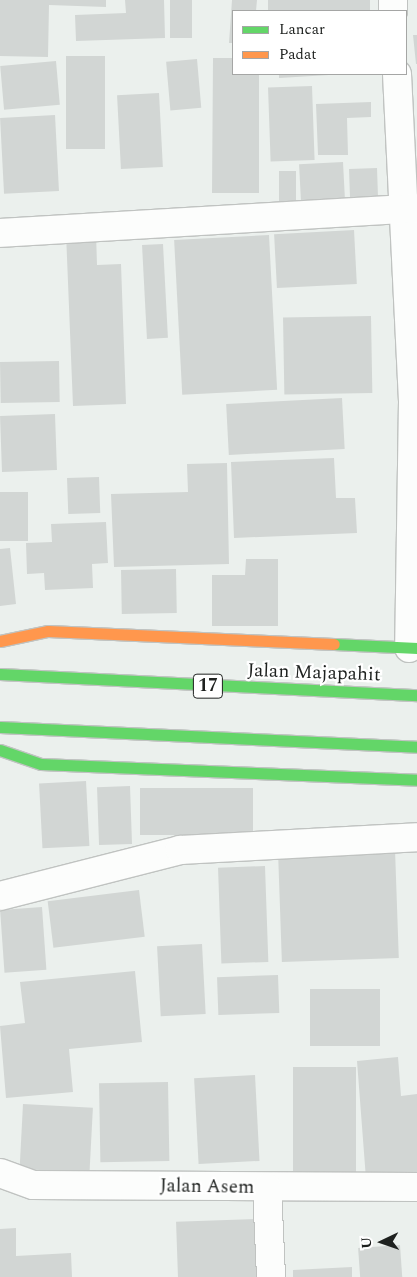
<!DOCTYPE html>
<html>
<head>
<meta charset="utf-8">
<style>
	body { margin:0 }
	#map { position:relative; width:417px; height:1277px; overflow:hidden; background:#ebf0ed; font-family:Spectral,serif }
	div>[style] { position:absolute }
	.building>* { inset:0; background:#d2d6d4; transform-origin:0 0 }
	.roads { filter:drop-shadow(1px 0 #c0c3c1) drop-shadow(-1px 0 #c0c3c1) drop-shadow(0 1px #c0c3c1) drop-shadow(0 -1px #c0c3c1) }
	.street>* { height:28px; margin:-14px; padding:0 14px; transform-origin:14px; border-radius:14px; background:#fcfdfc }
	.fast>* { height:11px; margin:-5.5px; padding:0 5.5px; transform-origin:5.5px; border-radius:5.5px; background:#63d668 }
	.slow>* { height:11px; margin:-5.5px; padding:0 5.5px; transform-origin:5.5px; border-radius:5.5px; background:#ff974d }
	span { translate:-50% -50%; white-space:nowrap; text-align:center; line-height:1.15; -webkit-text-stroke:4.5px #fff; paint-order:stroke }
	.shield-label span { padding:1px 4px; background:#fff; border:1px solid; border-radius:4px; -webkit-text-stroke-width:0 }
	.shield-label { font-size:18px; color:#1e211f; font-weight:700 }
	.street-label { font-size:19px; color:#1e211f }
	.legend { position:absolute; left:232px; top:10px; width:175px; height:65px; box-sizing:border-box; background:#fff; border:1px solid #a5a6a5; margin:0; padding:6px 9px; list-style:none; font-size:15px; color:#1e211f }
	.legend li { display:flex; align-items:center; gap:10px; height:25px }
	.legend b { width:25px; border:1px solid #a5a6a5 }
	.north { position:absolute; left:357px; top:1217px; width:50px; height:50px; -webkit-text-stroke:4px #fff; paint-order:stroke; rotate:267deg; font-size:14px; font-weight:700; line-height:20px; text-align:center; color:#1e211f }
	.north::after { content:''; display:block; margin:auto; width:18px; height:22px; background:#1e211f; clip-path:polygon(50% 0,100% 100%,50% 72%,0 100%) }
</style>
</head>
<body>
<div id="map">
	<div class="building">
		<div style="clip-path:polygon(0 0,106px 0,106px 7px,49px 5px,48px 57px,0 56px)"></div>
		<div style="clip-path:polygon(125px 0,164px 0,165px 38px,76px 41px,75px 15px,126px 13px)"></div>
		<div style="left:170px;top:0;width:22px;height:38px"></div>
		<div style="clip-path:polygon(232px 0,257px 0,256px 11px,233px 11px,233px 43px,229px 43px)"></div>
		<div style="left:268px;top:0;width:102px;height:11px"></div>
		<div style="clip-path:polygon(413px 35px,417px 35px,417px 64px,416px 64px)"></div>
		<div style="left:66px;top:56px;width:39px;height:93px"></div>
		<div style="clip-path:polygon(213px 58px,233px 58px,233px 74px,259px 74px,259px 193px,212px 193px)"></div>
		<div style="left:197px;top:59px;width:49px;height:31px;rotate:85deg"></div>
		<div style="left:56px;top:61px;width:44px;height:56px;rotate:85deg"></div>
		<div style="clip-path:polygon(279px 74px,329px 74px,329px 75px,279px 78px)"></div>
		<div style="left:312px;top:86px;width:74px;height:44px;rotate:88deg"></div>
		<div style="left:159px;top:93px;width:74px;height:42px;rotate:87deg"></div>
		<div style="clip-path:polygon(371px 102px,371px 117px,347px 118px,348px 155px,318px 155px,316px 104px)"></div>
		<div style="left:55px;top:115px;width:76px;height:55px;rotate:87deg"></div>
		<div style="left:343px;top:162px;width:42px;height:44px;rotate:87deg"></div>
		<div style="left:415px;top:164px;width:2px;height:26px"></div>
		<div style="left:377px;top:168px;width:31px;height:28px;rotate:88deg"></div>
		<div style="left:279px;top:171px;width:17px;height:31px"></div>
		<div style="left:354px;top:230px;width:54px;height:80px;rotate:87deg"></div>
		<div style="clip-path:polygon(66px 233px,96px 233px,97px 265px,121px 264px,126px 404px,73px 406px)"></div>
		<div style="left:269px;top:235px;width:155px;height:95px;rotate:87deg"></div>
		<div style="left:163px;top:244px;width:94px;height:21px;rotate:87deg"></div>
		<div style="left:371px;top:316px;width:77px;height:88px;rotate:89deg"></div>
		<div style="left:59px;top:361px;width:41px;height:59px;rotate:89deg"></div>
		<div style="left:342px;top:398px;width:51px;height:116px;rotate:87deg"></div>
		<div style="left:55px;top:414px;width:56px;height:55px;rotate:88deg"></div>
		<div style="clip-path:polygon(334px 458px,336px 498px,355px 498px,357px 533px,234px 538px,231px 462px)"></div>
		<div style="clip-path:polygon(227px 463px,229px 564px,114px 567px,111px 494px,188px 492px,187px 464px)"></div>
		<div style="left:99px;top:477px;width:36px;height:32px;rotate:88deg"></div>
		<div style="left:0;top:492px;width:28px;height:49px"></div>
		<div style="clip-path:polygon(106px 522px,108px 563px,92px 564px,93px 588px,45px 590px,44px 573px,27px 574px,26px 543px,52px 542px,51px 524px)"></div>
		<div style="clip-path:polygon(10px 548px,16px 604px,0 606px,0 549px)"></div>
		<div style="clip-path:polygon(246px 559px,278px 559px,278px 626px,212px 626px,212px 575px,245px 575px)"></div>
		<div style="left:176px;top:569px;width:44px;height:55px;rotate:89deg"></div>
		<div style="left:86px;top:781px;width:65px;height:47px;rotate:87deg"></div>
		<div style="left:130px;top:786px;width:58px;height:33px;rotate:88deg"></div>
		<div style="left:253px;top:788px;width:47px;height:113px;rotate:90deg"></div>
		<div style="left:395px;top:849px;width:109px;height:117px;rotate:88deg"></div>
		<div style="left:265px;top:866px;width:96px;height:47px;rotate:88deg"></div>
		<div style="left:139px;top:890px;width:47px;height:92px;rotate:83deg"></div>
		<div style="left:42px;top:907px;width:63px;height:42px;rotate:86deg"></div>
		<div style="left:202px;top:944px;width:70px;height:45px;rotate:87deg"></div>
		<div style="clip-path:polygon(135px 971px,142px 1042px,69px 1049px,73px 1092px,6px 1098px,0 1026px,25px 1023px,20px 982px)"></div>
		<div style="left:278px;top:975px;width:38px;height:61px;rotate:88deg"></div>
		<div style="left:380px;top:989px;width:57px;height:70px;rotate:90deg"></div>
		<div style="clip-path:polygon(398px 1057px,401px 1096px,417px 1094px,417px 1175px,366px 1179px,357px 1061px)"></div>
		<div style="left:356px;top:1067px;width:106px;height:63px;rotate:90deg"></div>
		<div style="left:255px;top:1075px;width:86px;height:61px;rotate:87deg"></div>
		<div style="left:168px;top:1082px;width:79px;height:69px;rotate:89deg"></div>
		<div style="left:23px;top:1104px;width:70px;height:65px;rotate:3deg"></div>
		<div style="left:256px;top:1219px;width:58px;height:80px;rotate:88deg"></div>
		<div style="clip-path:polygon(16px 1228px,16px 1256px,71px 1253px,72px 1277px,0 1277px,0 1229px)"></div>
		<div style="left:400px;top:1245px;width:32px;height:42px;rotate:86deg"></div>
		<div style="clip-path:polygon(352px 1267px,352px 1277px,293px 1277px,293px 1270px)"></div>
	</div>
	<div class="roads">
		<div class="street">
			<div style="left:393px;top:0;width:11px;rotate:90deg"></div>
			<div style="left:397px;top:74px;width:328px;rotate:87.2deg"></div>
			<div style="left:413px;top:402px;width:246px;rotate:90.9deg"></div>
			<div style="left:0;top:233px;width:418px;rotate:-3.4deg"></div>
			<div style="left:0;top:896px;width:186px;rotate:-14.3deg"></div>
			<div style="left:180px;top:850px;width:237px;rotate:-3.1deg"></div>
			<div style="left:0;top:1173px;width:35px;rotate:20deg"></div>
			<div style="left:33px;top:1185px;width:384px;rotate:0.3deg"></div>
			<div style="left:267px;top:1188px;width:89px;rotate:87.4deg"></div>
		</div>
		<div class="fast">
			<div style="left:334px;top:644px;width:83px;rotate:2.8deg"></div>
			<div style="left:0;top:674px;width:418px;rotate:2.9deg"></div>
			<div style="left:0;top:727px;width:417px;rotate:2.7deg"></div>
			<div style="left:0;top:750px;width:43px;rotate:18.9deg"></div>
			<div style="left:41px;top:764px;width:376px;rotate:2.4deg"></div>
		</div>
		<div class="slow">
			<div style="left:0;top:641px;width:49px;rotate:-11.8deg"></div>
			<div style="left:48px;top:631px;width:286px;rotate:2.6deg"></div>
		</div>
	</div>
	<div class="shield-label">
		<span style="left:208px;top:686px">17</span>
	</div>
	<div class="street-label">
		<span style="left:314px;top:673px;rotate:2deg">Jalan Majapahit</span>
		<span style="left:207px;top:1187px;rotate:1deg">Jalan Asem</span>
	</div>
	<ul class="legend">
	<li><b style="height:6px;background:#63d668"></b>Lancar</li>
	<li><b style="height:6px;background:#ff974d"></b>Padat</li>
	</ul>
	<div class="north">U</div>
</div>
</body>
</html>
